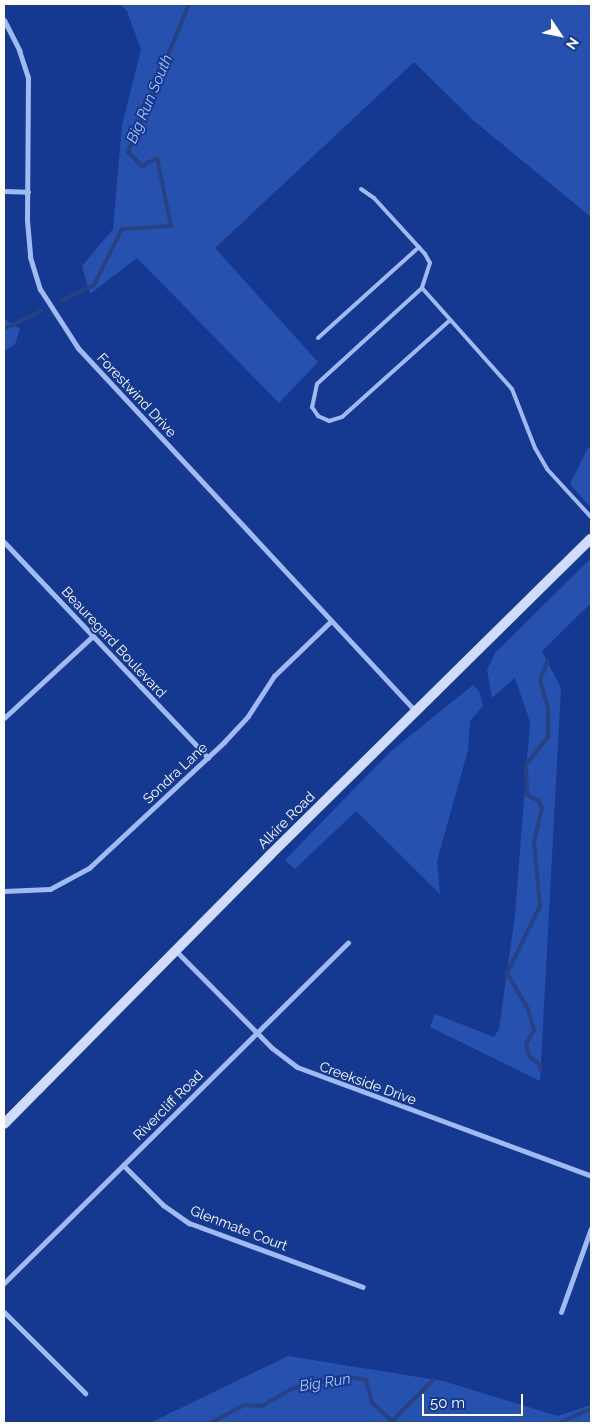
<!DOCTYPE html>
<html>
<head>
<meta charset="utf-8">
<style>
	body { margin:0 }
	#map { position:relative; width:595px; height:1427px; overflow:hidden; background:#153990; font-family:Raleway,sans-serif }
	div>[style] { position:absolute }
	.green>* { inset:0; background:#2751af }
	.stream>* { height:4px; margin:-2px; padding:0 2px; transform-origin:2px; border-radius:2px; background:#274183 }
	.service>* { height:4px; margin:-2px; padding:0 2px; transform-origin:2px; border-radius:2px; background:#a1baf1 }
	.minor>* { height:5px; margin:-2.5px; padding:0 2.5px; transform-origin:2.5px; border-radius:2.5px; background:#a1baf1 }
	.secondary>* { height:10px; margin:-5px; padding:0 5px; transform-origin:5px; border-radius:5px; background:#cfdcfb }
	span { translate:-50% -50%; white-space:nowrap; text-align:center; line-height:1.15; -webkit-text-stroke:4px #153990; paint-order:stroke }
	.street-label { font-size:14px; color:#fff }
	.water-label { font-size:15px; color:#adc4f8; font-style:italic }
	.frame { position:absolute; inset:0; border:5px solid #fff; pointer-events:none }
	.north { position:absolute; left:535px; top:10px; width:50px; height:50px; -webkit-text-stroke:4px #153990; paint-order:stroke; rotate:124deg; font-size:14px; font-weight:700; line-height:20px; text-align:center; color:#fff }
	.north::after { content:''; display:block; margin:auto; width:18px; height:22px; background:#fff; clip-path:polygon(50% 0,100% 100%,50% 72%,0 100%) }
	.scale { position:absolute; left:422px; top:1394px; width:101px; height:22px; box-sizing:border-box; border:2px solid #fff; border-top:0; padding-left:6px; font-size:15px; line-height:18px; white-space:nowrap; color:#fff; -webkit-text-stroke:4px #153990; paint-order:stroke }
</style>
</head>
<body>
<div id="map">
	<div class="green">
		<div style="clip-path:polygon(120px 4px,591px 4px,591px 217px,474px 121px,414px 62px,215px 248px,318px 362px,279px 403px,137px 258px,90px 294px,82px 266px,113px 229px,122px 125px,141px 50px,127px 11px)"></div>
		<div style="clip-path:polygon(4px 319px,20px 329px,15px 344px,4px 352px)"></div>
		<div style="clip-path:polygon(588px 448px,591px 448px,591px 508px,570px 484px)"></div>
		<div style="clip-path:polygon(591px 558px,591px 603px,542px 651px,561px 688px,540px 1081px,430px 1027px,435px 1014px,494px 1037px,499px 1029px,515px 915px,530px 722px,515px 678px,492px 698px,487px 670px,495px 653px)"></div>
		<div style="clip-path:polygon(473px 685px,479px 691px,483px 706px,470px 721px,468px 750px,437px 861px,440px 894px,356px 811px,295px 869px,285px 860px,390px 752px)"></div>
		<div style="clip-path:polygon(288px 1356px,443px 1381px,558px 1416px,591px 1405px,591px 1423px,150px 1423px)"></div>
	</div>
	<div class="stream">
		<div style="left:61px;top:301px;width:37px;rotate:-26deg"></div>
		<div style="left:94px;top:285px;width:63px;rotate:-63.4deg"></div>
		<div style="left:122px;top:229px;width:49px;rotate:-3.5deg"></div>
		<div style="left:171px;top:226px;width:69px;rotate:-101.6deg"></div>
		<div style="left:157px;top:158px;width:17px;rotate:152deg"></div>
		<div style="left:142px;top:166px;width:20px;rotate:-135deg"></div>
		<div style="left:128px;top:152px;width:160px;rotate:-67.6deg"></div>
		<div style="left:4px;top:329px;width:41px;rotate:-25.9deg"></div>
		<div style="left:541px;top:1070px;width:5px;rotate:-101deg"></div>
		<div style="left:540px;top:1065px;width:14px;rotate:-141deg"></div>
		<div style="left:529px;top:1056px;width:12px;rotate:-104deg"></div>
		<div style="left:526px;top:1044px;width:16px;rotate:-60deg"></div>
		<div style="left:534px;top:1030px;width:22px;rotate:-106deg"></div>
		<div style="left:528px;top:1009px;width:42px;rotate:-120.3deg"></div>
		<div style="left:507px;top:973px;width:75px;rotate:-63.8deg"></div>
		<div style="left:540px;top:906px;width:64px;rotate:-95.4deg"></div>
		<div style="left:534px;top:842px;width:35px;rotate:-77deg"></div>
		<div style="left:542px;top:808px;width:8px;rotate:-113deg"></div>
		<div style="left:539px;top:801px;width:13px;rotate:-153deg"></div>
		<div style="left:527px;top:795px;width:30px;rotate:-92deg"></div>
		<div style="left:526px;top:765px;width:36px;rotate:-52deg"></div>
		<div style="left:548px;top:737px;width:29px;rotate:-90deg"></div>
		<div style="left:548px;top:708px;width:29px;rotate:-106deg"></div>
		<div style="left:540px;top:680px;width:22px;rotate:-68deg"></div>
		<div style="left:392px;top:1421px;width:58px;rotate:-45deg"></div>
		<div style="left:210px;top:1423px;width:38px;rotate:-28deg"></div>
		<div style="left:244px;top:1405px;width:18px;rotate:3deg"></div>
		<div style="left:262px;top:1406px;width:34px;rotate:-30deg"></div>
		<div style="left:292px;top:1389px;width:19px;rotate:-18deg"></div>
		<div style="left:310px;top:1383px;width:45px;rotate:-6.3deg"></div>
		<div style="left:355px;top:1378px;width:11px;rotate:10deg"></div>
		<div style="left:366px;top:1380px;width:24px;rotate:75deg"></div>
		<div style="left:372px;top:1403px;width:30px;rotate:42deg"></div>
		<div style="left:559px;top:1423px;width:35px;rotate:-24deg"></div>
	</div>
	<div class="service">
		<div style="left:361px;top:189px;width:16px;rotate:35deg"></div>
		<div style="left:374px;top:198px;width:76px;rotate:47.7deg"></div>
		<div style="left:425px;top:254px;width:10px;rotate:61deg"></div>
		<div style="left:430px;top:263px;width:26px;rotate:108deg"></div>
		<div style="left:422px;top:288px;width:135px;rotate:48.3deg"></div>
		<div style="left:512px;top:389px;width:63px;rotate:68.7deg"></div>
		<div style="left:535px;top:448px;width:24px;rotate:60deg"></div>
		<div style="left:547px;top:469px;width:65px;rotate:47.5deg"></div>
		<div style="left:422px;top:288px;width:142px;rotate:137.6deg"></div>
		<div style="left:317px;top:384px;width:24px;rotate:102deg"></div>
		<div style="left:312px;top:407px;width:11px;rotate:56deg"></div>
		<div style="left:318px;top:416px;width:12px;rotate:24deg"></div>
		<div style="left:329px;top:421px;width:14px;rotate:-17deg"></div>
		<div style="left:342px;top:417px;width:145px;rotate:-41.9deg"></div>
		<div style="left:318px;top:338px;width:136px;rotate:-42deg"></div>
	</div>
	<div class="minor">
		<div style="left:4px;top:20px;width:34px;rotate:63deg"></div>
		<div style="left:19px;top:50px;width:29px;rotate:72deg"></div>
		<div style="left:28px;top:78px;width:142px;rotate:90.4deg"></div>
		<div style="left:27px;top:220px;width:37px;rotate:85deg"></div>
		<div style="left:30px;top:257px;width:34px;rotate:73deg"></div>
		<div style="left:40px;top:289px;width:70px;rotate:57.2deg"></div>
		<div style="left:78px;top:348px;width:495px;rotate:47.1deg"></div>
		<div style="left:4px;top:191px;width:24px;rotate:2deg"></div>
		<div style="left:4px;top:542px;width:297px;rotate:46.6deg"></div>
		<div style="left:4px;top:718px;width:121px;rotate:-42.7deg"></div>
		<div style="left:4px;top:891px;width:46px;rotate:-2.5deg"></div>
		<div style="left:50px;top:889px;width:44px;rotate:-28.3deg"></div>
		<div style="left:89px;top:868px;width:185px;rotate:-43deg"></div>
		<div style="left:224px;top:742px;width:35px;rotate:-47deg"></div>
		<div style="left:248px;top:716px;width:48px;rotate:-57deg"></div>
		<div style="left:274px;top:676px;width:79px;rotate:-44deg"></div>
		<div style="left:176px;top:951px;width:136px;rotate:45.3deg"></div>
		<div style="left:272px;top:1048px;width:31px;rotate:37deg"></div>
		<div style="left:297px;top:1067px;width:314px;rotate:20.3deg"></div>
		<div style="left:123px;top:1165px;width:57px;rotate:45deg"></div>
		<div style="left:163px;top:1205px;width:32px;rotate:35deg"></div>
		<div style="left:189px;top:1223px;width:185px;rotate:20.2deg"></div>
		<div style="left:4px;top:1283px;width:484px;rotate:-44.7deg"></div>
		<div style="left:4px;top:1312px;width:115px;rotate:45deg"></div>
		<div style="left:561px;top:1312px;width:89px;rotate:-70.3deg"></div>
	</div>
	<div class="secondary">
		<div style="left:4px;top:1124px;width:378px;rotate:-45.3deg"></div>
		<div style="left:270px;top:855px;width:450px;rotate:-44.6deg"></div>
	</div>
	<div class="street-label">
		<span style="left:137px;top:395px;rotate:47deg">Forestwind Drive</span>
		<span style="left:114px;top:642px;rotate:47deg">Beauregard Boulevard</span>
		<span style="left:175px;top:773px;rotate:-43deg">Sondra Lane</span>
		<span style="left:286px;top:820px;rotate:-45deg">Alkire Road</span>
		<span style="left:368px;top:1083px;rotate:20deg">Creekside Drive</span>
		<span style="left:168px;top:1105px;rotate:-45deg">Rivercliff Road</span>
		<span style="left:239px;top:1228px;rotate:21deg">Glenmate Court</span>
	</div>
	<div class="water-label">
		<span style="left:150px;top:99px;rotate:-67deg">Big Run South</span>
		<span style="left:325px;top:1383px;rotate:-9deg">Big Run</span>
	</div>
	<div class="frame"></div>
	<div class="north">N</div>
	<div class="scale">50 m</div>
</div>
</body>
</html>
